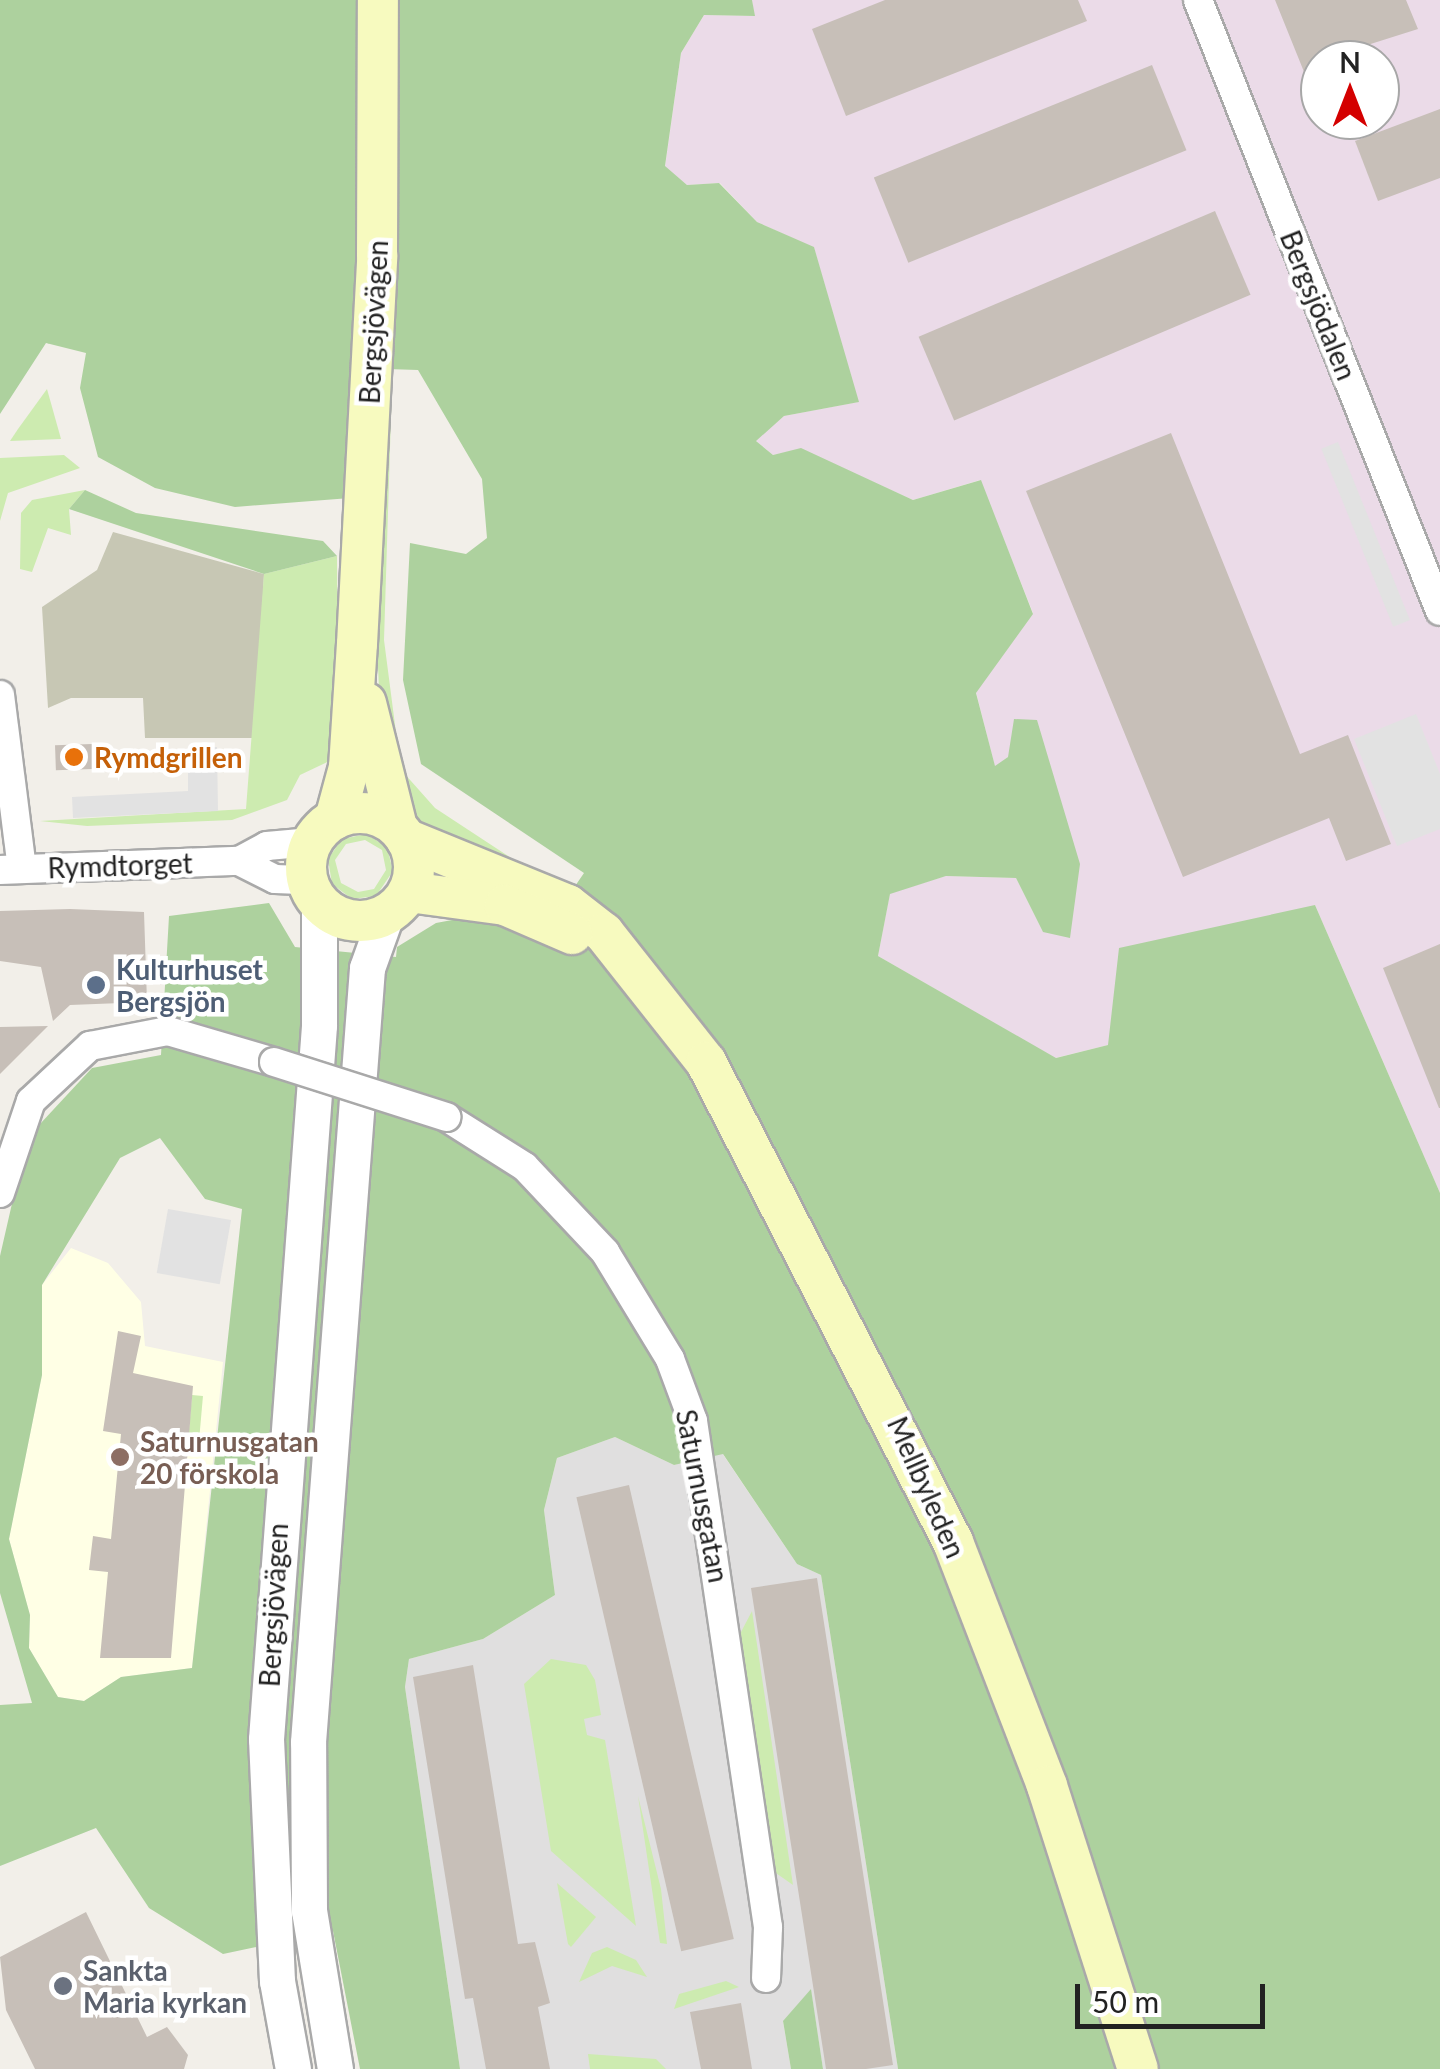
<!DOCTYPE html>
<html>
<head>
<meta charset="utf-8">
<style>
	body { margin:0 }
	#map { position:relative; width:1440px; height:2069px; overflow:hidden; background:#f2efe9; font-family:Lato,sans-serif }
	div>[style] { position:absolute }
	.residential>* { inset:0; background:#e0dfdf }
	.industrial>* { inset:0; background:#ebdbe8 }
	.education>* { inset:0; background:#ffffe5 }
	.construction>* { inset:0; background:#c7c7b4 }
	.grass>* { inset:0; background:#cdebb0; transform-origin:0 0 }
	.forest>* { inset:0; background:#add19e }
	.parking>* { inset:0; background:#e2e2e2; transform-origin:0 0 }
	.building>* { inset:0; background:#c7bfb8; transform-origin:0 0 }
	.roads { filter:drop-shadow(2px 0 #a9a9a9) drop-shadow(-2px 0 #a9a9a9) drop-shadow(0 2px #a9a9a9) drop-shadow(0 -2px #a9a9a9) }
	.minor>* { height:28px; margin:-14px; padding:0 14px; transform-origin:14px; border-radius:14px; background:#fff }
	.tertiary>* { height:35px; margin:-17.5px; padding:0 17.5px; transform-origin:17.5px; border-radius:17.5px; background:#fff }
	.secondary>* { height:40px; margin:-20px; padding:0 20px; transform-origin:20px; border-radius:20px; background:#f7fabf }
	.secondary>.ring { margin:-20px; padding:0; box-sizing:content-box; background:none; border:40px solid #f7fabf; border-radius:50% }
	.bridges { filter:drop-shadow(2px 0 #a9a9a9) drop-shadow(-2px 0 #a9a9a9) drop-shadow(0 2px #a9a9a9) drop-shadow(0 -2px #a9a9a9) }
	.minor-bridge>* { height:28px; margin:-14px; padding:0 14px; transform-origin:14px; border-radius:14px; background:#fff }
	.dots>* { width:28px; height:28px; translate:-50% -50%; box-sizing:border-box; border:5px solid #fff; border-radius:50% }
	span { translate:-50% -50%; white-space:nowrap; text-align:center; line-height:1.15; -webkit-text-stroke:9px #fff; paint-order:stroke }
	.street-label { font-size:28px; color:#222 }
	.food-label { font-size:28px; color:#c56008; font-weight:700 }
	.left { translate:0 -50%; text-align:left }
	.service-label { font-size:28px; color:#4e5e75; font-weight:700 }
	.education-label { font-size:28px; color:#785e54; font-weight:700 }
	.worship-label { font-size:28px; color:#5b616d; font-weight:700 }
	.north { position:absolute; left:1300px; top:40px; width:100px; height:100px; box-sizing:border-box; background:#fff; border:2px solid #a7a7a7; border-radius:50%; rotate:0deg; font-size:28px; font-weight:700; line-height:40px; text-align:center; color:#222 }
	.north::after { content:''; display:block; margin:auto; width:35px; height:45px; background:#d40000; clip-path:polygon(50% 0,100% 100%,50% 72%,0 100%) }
	.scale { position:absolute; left:1075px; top:1984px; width:190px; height:45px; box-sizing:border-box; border:5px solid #222; border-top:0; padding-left:12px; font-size:30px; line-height:35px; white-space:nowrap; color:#222; -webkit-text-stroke:8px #fff; paint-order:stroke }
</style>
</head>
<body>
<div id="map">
	<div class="residential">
		<div style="clip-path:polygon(615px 1437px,674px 1465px,722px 1453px,797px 1564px,821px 1575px,898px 2069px,823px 2069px,811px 1991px,783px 2022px,791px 2069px,460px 2069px,405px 1687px,409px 1659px,483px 1639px,555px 1595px,544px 1510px,557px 1458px)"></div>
	</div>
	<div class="industrial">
		<div style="clip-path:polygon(evenodd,752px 0,1440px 0,1440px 1193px,1315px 905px,1108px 1045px,1055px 1058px,878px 956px,890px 893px,946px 876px,1016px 878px,1043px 932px,1008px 757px,995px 767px,976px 692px,1033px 613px,980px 480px,913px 500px,801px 449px,773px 455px,755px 440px,784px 416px,858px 402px,814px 248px,757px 222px,720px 183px,687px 185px,665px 167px,681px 53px,704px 15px,754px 16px,752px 0,1320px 60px,1380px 60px,1380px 120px,1320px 120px,1320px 60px)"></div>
	</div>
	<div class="education">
		<div style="clip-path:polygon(71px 1248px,108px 1263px,141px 1302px,145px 1346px,223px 1362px,192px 1668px,121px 1677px,84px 1701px,58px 1697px,29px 1648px,30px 1615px,9px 1539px,42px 1375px,42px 1285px)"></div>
	</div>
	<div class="construction">
		<div style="clip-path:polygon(113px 532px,264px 574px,256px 738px,145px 738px,143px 698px,71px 698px,48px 708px,42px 607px,97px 570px)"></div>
	</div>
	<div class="grass">
		<div style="clip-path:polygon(404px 0,384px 640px,398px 748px,380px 711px,376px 622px)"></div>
		<div style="clip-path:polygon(47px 389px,61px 439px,10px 441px,18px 429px)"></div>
		<div style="clip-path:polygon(64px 455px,80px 468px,8px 493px,0 521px,0 458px)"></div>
		<div style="clip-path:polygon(85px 490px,69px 509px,71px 535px,48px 528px,32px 572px,20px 569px,21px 513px,32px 500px)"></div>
		<div style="clip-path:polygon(337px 556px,338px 757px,300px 775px,287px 800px,232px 820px,87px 826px,40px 821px,246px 809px,264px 574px)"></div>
		<div style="clip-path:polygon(403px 772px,435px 808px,546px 881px,440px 847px,411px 817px)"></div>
		<div style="clip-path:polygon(evenodd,366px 834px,387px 847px,393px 871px,376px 896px,352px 899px,332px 884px,328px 859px,342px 839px,366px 834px,365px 840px,382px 850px,386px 870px,374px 889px,358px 892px,341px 883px,335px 860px,346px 844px,365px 840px)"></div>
		<div style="left:192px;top:1395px;width:11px;height:60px;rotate:5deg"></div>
		<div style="clip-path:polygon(752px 1611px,793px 1885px,773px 1871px,740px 1634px)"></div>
		<div style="clip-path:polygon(551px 1659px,586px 1665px,595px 1680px,601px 1715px,584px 1719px,587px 1735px,605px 1740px,636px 1926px,551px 1851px,524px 1684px)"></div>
		<div style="clip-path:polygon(638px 1796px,661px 1889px,667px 1944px,660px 1943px)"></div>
		<div style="clip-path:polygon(557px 1883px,596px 1917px,571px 1947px,568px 1944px)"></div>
		<div style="clip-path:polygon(607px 1947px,636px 1960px,647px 1977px,612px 1966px,579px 1982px,592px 1953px)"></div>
		<div style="clip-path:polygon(726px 1981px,739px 1987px,674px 2009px,679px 1994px)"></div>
		<div style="clip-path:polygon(588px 2054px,656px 2059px,666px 2069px,590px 2069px)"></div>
	</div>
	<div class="forest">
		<div style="clip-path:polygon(evenodd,0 0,752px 0,755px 16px,704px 15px,681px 53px,665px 166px,687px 185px,719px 183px,757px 222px,814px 247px,859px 402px,784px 416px,756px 441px,773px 455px,801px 448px,913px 500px,981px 480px,1033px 614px,976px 693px,995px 766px,1008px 757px,1014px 719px,1037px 720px,1080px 864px,1070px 938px,1043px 932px,1016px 878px,946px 876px,890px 894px,878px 956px,1056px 1058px,1108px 1045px,1119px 948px,1315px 905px,1440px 1193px,1440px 2069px,898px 2069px,821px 1575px,797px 1564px,723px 1454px,674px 1465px,615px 1437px,557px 1458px,544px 1510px,555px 1595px,483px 1639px,409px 1659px,405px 1687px,460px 2069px,360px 2069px,333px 1931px,223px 1954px,149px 1908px,96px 1828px,0 1866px,0 1705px,32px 1703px,0 1593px,0 1256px,27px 1138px,92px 1068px,161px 1055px,169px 916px,269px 903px,295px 947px,396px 957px,397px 947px,436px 923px,479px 915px,547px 927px,584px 873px,421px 764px,403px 680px,410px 543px,466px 554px,487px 538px,482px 479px,418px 370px,356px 368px,350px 498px,235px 507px,155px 488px,98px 457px,80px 388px,86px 353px,46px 343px,0 414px,0 0,160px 1138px,205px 1199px,242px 1209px,192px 1668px,121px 1677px,84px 1701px,58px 1697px,29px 1648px,30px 1615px,9px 1539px,42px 1375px,42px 1285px,120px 1158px,160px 1138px)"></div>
		<div style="clip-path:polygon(85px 490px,136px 513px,323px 541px,337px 556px,264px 574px,69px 509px)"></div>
		<div style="clip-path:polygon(811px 1989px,823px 2069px,791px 2069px,783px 2021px)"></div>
	</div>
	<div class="parking">
		<div style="left:1338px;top:442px;width:192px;height:18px;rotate:68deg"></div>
		<div style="clip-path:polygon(1416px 714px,1440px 774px,1440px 829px,1397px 846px,1354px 739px)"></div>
		<div style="clip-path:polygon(188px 747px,217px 747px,218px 811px,73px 818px,72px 797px,188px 791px)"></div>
		<div style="left:168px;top:1209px;width:64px;height:65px;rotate:10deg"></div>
	</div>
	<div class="building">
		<div style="clip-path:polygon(885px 0,1078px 0,1087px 21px,846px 116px,812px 29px)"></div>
		<div style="clip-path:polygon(1275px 0,1406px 0,1418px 29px,1320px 60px,1319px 109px)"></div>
		<div style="left:1152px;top:65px;width:92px;height:300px;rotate:68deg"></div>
		<div style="clip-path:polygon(1440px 109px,1440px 178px,1378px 201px,1355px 141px)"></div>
		<div style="left:1215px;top:211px;width:91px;height:322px;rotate:67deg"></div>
		<div style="clip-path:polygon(1171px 433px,1300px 754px,1348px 735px,1391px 844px,1346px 861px,1329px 818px,1183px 877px,1026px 491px)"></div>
		<div style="left:92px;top:744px;width:25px;height:37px;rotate:88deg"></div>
		<div style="clip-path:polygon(70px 909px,144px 912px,147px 1002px,70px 1005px,53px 1021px,41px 967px,0 961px,0 911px)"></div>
		<div style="clip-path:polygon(1440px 944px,1440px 1108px,1439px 1108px,1383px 968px)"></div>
		<div style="clip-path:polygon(48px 1026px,0 1074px,0 1027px)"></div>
		<div style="clip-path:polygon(118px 1331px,141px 1336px,133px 1373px,193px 1386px,171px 1658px,100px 1658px,108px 1572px,89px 1570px,93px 1536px,111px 1539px,121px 1434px,103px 1431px)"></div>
		<div style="left:629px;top:1485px;width:466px;height:54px;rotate:77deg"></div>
		<div style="clip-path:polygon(817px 1578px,893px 2065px,866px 2069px,826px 2069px,751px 1588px)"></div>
		<div style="clip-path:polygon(473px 1665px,518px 1944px,535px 1942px,550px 2003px,538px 2007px,550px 2069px,486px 2069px,473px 1998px,465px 1999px,413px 1677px)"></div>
		<div style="clip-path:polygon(86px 1912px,147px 2037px,167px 2027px,188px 2055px,184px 2069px,35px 2069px,6px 2010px,0 1957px)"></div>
		<div style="clip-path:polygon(741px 2003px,752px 2069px,701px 2069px,690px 2012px)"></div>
	</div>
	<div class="roads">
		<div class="minor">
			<div style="left:1198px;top:0;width:657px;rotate:68.39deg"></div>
			<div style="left:0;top:695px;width:174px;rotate:82.8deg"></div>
			<div style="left:239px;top:861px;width:40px;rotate:26.6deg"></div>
			<div style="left:275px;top:879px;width:33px;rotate:2deg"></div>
			<div style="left:0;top:870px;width:239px;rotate:-2.2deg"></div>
			<div style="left:239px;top:861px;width:32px;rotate:-28deg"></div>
			<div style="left:267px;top:846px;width:45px;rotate:-5.1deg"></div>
			<div style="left:446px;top:1117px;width:93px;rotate:32.3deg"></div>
			<div style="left:525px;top:1167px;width:117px;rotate:46.7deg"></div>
			<div style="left:605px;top:1252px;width:125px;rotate:58.7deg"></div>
			<div style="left:670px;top:1359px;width:66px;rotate:69.6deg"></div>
			<div style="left:693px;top:1421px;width:512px;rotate:81.57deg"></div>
			<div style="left:768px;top:1927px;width:51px;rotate:92.2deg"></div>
			<div style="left:0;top:1193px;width:97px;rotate:-71.4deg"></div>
			<div style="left:31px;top:1101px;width:81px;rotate:-43deg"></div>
			<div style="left:90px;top:1046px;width:79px;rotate:-10.9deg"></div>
			<div style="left:168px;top:1031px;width:110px;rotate:16.3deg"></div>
		</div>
		<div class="tertiary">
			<div style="left:293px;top:2069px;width:89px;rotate:-100.3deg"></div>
			<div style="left:277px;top:1981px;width:242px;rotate:-92.6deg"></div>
			<div style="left:266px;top:1739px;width:716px;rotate:-85.75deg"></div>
			<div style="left:319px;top:1025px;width:123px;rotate:-90deg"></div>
			<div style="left:335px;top:2069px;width:160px;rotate:-99.3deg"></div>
			<div style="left:309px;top:1911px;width:169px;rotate:-90.3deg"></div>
			<div style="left:308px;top:1742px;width:776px;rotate:-85.64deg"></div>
			<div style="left:367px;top:968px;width:56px;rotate:-70.3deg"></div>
		</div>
		<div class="secondary">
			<div style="left:366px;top:703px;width:128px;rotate:76deg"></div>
			<div class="ring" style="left:306px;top:813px;width:68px;height:68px"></div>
			<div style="left:335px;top:819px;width:54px;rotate:-74.9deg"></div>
			<div style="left:349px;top:767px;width:123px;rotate:-86.3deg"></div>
			<div style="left:357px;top:644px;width:389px;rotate:-87deg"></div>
			<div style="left:377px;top:256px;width:256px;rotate:-89.8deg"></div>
			<div style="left:406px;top:839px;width:175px;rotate:22.2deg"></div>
			<div style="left:568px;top:905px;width:46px;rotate:37.9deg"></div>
			<div style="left:604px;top:933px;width:164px;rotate:51.7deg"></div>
			<div style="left:706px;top:1062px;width:540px;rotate:62.77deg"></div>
			<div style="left:953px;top:1542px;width:261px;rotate:68.9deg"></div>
			<div style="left:1047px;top:1786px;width:297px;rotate:72.2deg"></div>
			<div style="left:409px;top:892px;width:97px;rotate:7.7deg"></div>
			<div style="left:505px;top:905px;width:73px;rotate:23.4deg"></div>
		</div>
	</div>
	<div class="bridges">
		<div class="minor-bridge">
			<div style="left:274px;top:1062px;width:181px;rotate:17.7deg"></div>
		</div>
	</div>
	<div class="dots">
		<div style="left:74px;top:757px;background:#e8710a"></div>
		<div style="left:96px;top:985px;background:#5c6f8a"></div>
		<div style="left:120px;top:1457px;background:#8d6e63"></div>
		<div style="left:63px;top:1986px;background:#6b7280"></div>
	</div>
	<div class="street-label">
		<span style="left:1319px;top:305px;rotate:68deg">Bergsjödalen</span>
		<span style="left:373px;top:322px;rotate:-87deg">Bergsjövägen</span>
		<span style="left:120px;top:865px;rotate:-2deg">Rymdtorget</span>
		<span style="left:927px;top:1487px;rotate:66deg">Mellbyleden</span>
		<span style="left:703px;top:1496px;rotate:79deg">Saturnusgatan</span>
		<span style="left:273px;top:1605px;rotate:-87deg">Bergsjövägen</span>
	</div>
	<div class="food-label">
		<span class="left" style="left:94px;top:757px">Rymdgrillen</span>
	</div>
	<div class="service-label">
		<span class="left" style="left:116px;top:985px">Kulturhuset<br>Bergsjön</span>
	</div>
	<div class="education-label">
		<span class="left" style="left:140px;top:1457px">Saturnusgatan<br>20 förskola</span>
	</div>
	<div class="worship-label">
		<span class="left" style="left:83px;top:1986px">Sankta<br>Maria kyrkan</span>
	</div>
	<div class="north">N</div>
	<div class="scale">50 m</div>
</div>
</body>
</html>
